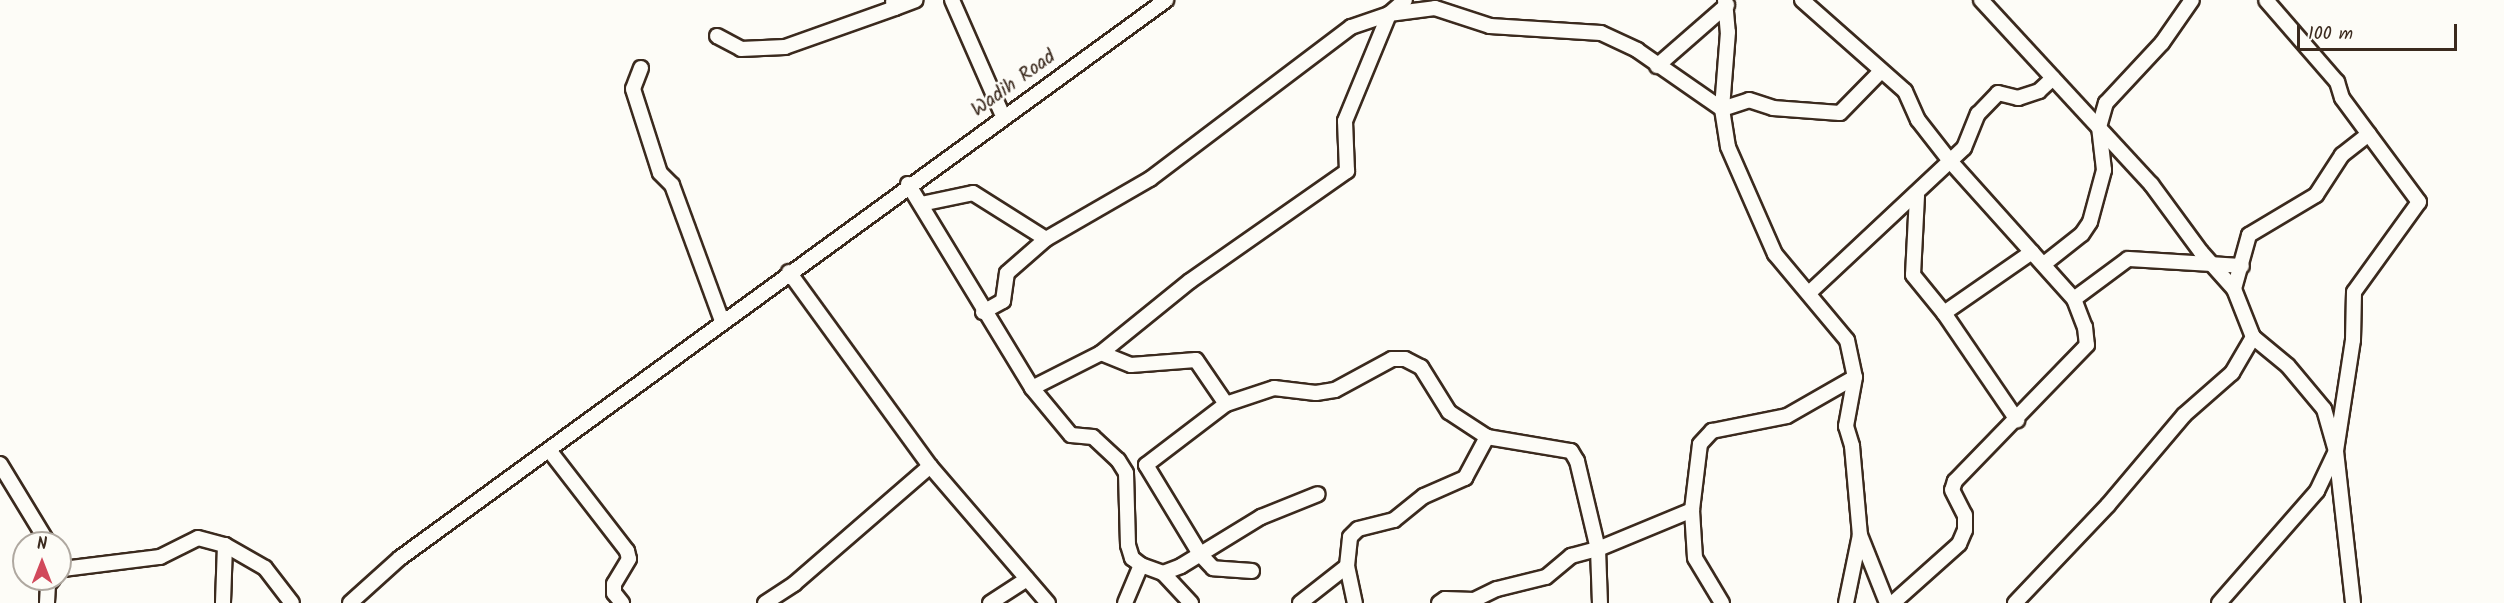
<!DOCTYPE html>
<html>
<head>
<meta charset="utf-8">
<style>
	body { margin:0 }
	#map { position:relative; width:2504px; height:603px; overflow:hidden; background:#fdfcf7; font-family:Kalam,sans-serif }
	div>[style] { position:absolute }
	.roads { filter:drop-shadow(2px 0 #3b2a1e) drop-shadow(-2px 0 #3b2a1e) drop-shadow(0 2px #3b2a1e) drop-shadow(0 -2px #3b2a1e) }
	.minor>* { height:14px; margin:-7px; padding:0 7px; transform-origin:7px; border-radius:7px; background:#fdfcf7 }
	span { translate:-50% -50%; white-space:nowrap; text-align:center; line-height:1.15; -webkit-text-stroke:5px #fdfcf7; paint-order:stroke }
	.street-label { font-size:20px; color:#3b2a1e }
	.north { position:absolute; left:12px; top:531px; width:60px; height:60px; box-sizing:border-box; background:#fdfcf7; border:2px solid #afa8a0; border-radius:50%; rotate:0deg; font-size:16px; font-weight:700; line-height:24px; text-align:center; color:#3b2a1e }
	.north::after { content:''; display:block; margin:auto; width:21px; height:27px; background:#d1495b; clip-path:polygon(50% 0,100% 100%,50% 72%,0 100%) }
	.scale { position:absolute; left:2297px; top:24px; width:160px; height:27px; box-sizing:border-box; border:3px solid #3b2a1e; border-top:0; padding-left:8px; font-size:18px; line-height:21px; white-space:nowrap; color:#3b2a1e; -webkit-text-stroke:4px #fdfcf7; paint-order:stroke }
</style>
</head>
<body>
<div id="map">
	<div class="roads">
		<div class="minor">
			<div style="left:952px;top:0;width:127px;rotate:66.3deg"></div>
			<div style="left:1725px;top:0;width:32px;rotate:85deg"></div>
			<div style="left:1728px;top:32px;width:77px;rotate:94.5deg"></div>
			<div style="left:1722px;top:109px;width:38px;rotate:81deg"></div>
			<div style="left:1728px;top:147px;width:117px;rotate:66.3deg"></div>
			<div style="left:1775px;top:254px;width:112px;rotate:50.1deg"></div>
			<div style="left:1847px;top:340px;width:38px;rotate:78deg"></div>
			<div style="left:1855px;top:377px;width:50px;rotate:100.4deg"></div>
			<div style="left:1846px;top:426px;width:21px;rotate:73deg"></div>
			<div style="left:1852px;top:446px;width:89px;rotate:84.9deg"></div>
			<div style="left:1860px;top:535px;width:73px;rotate:68.3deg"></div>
			<div style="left:1802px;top:0;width:137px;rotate:41.5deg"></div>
			<div style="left:1905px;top:91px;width:32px;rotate:66deg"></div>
			<div style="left:1918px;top:120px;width:52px;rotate:52deg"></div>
			<div style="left:1950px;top:161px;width:186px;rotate:48.1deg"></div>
			<div style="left:2074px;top:299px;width:30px;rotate:69deg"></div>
			<div style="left:2085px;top:327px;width:18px;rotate:84deg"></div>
			<div style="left:2087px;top:345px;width:190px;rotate:134.1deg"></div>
			<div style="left:1955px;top:481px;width:9px;rotate:108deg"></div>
			<div style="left:1952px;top:490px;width:28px;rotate:63deg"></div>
			<div style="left:1965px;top:515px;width:15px;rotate:90deg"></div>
			<div style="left:1965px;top:530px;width:15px;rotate:113deg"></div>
			<div style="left:1959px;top:544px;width:89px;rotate:138.2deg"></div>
			<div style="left:1981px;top:0;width:251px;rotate:47.3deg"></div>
			<div style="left:2151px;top:184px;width:84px;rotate:53.7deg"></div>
			<div style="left:2201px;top:252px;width:50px;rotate:48.3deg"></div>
			<div style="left:2234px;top:289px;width:52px;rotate:68.4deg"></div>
			<div style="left:2253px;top:337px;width:45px;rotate:39.6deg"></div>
			<div style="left:2288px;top:366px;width:56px;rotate:50.1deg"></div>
			<div style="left:2324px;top:409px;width:44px;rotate:74.1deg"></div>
			<div style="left:2336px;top:451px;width:153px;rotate:83.6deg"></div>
			<div style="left:893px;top:2px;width:6px;rotate:72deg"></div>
			<div style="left:895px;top:8px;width:22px;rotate:-21deg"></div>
			<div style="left:717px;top:36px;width:27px;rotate:28deg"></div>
			<div style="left:741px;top:49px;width:44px;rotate:-2.6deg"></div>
			<div style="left:785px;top:47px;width:117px;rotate:-19.5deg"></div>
			<div style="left:1657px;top:66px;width:93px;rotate:-41.1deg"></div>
			<div style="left:641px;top:68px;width:22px;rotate:111deg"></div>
			<div style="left:633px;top:89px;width:88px;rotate:72.2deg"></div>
			<div style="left:660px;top:173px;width:17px;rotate:45deg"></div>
			<div style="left:672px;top:185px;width:145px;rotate:69.8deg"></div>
			<div style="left:908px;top:184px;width:239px;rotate:58.7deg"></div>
			<div style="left:1032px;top:388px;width:61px;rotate:50.3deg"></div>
			<div style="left:1071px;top:435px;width:22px;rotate:5deg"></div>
			<div style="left:1093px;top:437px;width:34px;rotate:43deg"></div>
			<div style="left:1118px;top:460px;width:15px;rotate:58deg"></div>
			<div style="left:1126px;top:473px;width:72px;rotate:88.4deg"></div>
			<div style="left:1128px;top:545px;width:14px;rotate:73deg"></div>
			<div style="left:1132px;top:558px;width:11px;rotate:38deg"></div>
			<div style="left:1141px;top:565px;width:41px;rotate:112.8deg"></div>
			<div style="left:1917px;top:196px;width:79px;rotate:92.9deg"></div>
			<div style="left:1913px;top:275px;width:49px;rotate:50.8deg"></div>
			<div style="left:1944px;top:313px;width:107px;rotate:-34.7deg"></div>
			<div style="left:921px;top:204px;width:53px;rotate:-11.9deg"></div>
			<div style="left:973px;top:193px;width:86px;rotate:32.2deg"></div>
			<div style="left:2044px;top:264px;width:48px;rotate:-38.3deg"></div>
			<div style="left:2082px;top:234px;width:14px;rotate:-56deg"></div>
			<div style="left:2090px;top:222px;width:54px;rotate:-74.9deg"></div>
			<div style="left:2104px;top:170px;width:43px;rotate:-96.6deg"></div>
			<div style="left:2099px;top:127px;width:25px;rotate:-74deg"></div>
			<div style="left:2106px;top:103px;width:82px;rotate:-47deg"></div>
			<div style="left:2162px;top:43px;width:52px;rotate:-55.1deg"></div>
			<div style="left:789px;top:272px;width:240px;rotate:54deg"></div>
			<div style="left:930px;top:466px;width:181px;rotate:49.3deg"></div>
			<div style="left:2234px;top:289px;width:56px;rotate:-74.5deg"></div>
			<div style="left:2249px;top:235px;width:78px;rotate:-30.8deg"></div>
			<div style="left:2316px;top:195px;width:48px;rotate:-57deg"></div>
			<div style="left:2342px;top:155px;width:34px;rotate:-38deg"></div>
			<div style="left:1809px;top:293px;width:212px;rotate:-43.1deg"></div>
			<div style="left:1964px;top:148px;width:37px;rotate:-68deg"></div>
			<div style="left:1978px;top:114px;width:29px;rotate:-46deg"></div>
			<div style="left:1998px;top:93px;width:21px;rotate:14deg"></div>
			<div style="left:2018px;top:98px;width:22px;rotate:-18deg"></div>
			<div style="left:2039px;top:91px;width:19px;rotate:-43deg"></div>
			<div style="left:2074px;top:299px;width:67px;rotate:-36.5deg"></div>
			<div style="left:2128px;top:259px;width:114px;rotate:3.5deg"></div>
			<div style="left:983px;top:312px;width:23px;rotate:-29deg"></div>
			<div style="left:1003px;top:301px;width:28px;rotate:-82deg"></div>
			<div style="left:1007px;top:273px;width:52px;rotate:-41.1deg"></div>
			<div style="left:1046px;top:239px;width:120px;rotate:-30deg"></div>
			<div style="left:1150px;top:179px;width:252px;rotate:-37.1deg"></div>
			<div style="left:1351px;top:27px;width:40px;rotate:-18.9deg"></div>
			<div style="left:1389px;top:14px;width:46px;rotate:-7.4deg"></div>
			<div style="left:1435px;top:8px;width:58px;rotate:18.1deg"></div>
			<div style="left:1490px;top:26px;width:111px;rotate:3.6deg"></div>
			<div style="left:1601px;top:33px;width:40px;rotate:25deg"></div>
			<div style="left:1637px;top:50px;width:103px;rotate:34.8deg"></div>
			<div style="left:1722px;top:109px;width:28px;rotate:-18deg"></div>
			<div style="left:1749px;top:100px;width:25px;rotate:18deg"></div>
			<div style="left:1773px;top:108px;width:67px;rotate:4.3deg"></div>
			<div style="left:1840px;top:113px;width:59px;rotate:-45.7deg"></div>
			<div style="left:1944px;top:313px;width:130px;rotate:55.7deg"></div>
			<div style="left:1101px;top:353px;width:32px;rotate:22deg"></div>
			<div style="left:1131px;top:365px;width:65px;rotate:-4.4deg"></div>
			<div style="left:1196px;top:360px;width:53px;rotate:55.7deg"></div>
			<div style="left:1032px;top:388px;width:77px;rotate:-26.9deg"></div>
			<div style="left:1101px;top:353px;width:114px;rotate:-39deg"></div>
			<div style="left:1190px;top:281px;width:192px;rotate:-35deg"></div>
			<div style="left:1347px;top:171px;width:50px;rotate:-92.3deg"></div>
			<div style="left:1345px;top:121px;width:116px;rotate:-67.6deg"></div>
			<div style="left:1389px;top:14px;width:21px;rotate:-41deg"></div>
			<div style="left:549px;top:450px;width:128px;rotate:52.3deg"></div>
			<div style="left:627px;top:551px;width:8px;rotate:76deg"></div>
			<div style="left:629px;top:559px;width:29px;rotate:121deg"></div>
			<div style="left:614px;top:584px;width:9px;rotate:90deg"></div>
			<div style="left:614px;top:593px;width:13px;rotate:51deg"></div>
			<div style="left:0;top:464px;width:92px;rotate:58.7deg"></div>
			<div style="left:225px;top:545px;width:46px;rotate:29.9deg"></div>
			<div style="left:265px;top:568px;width:44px;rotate:52.4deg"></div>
			<div style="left:60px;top:564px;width:6px;rotate:59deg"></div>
			<div style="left:63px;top:569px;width:98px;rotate:-7.1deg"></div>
			<div style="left:160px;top:557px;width:42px;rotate:-26.6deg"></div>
			<div style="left:198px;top:538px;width:28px;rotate:15deg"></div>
			<div style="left:225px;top:545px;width:58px;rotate:92deg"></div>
			<div style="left:1141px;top:565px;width:23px;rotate:20deg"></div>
			<div style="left:1163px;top:573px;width:19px;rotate:-21deg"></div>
			<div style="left:1181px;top:566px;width:94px;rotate:-31.5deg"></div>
			<div style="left:1261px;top:517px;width:61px;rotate:-22deg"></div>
			<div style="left:1347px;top:566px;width:38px;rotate:78deg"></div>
			<div style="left:1252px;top:571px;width:39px;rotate:-176deg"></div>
			<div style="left:1213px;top:568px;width:19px;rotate:-133deg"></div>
			<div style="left:1200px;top:554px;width:104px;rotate:-121.2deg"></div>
			<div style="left:1146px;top:465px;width:101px;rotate:-37.3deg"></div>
			<div style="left:1226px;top:404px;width:51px;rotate:-18.4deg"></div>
			<div style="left:1274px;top:388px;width:42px;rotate:6.8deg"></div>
			<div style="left:1316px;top:393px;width:19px;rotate:-9deg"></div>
			<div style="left:1335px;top:390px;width:65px;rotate:-28.5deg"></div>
			<div style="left:1392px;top:359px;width:13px"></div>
			<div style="left:1405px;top:359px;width:18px;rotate:27deg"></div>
			<div style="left:1421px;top:367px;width:53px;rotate:58.1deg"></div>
			<div style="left:1449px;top:412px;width:45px;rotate:33.3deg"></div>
			<div style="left:1487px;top:437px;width:85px;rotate:9.5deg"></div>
			<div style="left:1571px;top:451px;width:12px;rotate:59deg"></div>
			<div style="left:1577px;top:461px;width:90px;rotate:76.6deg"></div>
			<div style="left:1598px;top:549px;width:54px;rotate:87.9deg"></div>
			<div style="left:1163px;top:573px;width:41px;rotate:47deg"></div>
			<div style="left:47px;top:603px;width:18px;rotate:-87deg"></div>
			<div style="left:48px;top:585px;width:8px;rotate:-50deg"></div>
			<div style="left:350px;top:603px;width:67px;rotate:-42deg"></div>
			<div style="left:400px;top:558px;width:948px;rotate:-36.07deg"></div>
			<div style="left:765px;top:603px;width:35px;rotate:-33deg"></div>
			<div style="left:794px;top:584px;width:180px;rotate:-40.9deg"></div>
			<div style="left:990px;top:603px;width:44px;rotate:-33deg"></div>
			<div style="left:1300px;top:603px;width:60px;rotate:-38.2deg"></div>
			<div style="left:1347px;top:566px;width:29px;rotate:-84deg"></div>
			<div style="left:1350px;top:537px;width:11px;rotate:-45deg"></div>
			<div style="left:1358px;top:529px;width:37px;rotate:-14deg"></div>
			<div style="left:1394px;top:520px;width:38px;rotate:-39deg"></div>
			<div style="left:1424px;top:496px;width:45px;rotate:-23.7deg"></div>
			<div style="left:1465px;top:478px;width:47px;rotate:-61.8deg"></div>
			<div style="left:1439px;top:603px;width:7px;rotate:-34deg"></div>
			<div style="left:1445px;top:599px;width:29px;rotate:2deg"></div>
			<div style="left:1474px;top:600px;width:25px;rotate:-26deg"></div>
			<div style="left:1497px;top:589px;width:50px;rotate:-13.8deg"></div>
			<div style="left:1546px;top:577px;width:33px;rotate:-40deg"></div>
			<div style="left:1571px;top:556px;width:28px;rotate:-15deg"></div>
			<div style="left:1598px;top:549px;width:102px;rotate:-22.5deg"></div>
			<div style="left:1722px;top:603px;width:52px;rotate:-121deg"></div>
			<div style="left:1695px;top:558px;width:48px;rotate:-93.6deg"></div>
			<div style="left:1692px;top:510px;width:66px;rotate:-83.1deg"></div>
			<div style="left:1700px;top:444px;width:18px;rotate:-47deg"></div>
			<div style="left:1712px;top:431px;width:76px;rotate:-11.3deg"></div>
			<div style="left:1787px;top:416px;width:78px;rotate:-29.8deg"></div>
			<div style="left:1846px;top:603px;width:69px;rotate:-78.4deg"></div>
			<div style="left:2015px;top:603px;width:135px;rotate:-46.5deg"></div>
			<div style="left:2108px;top:505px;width:118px;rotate:-49.8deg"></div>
			<div style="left:2184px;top:415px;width:64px;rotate:-41.2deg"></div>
			<div style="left:2232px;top:373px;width:42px;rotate:-59.7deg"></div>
			<div style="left:2219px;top:603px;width:149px;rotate:-48.8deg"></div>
			<div style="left:2317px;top:491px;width:44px;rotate:-64.6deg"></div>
			<div style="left:2336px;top:451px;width:112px;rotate:-81.3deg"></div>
			<div style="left:2353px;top:340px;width:48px;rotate:-88.8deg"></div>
			<div style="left:2354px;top:292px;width:111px;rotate:-54.2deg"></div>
			<div style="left:2419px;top:202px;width:129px;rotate:-126.5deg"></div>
			<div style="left:2342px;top:98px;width:17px;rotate:-107deg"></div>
			<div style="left:2337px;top:82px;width:108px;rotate:-130.9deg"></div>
		</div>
	</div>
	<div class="street-label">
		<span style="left:1014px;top:84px;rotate:-36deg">Wadih Road</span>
	</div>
	<div class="north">N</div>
	<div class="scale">100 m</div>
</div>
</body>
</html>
